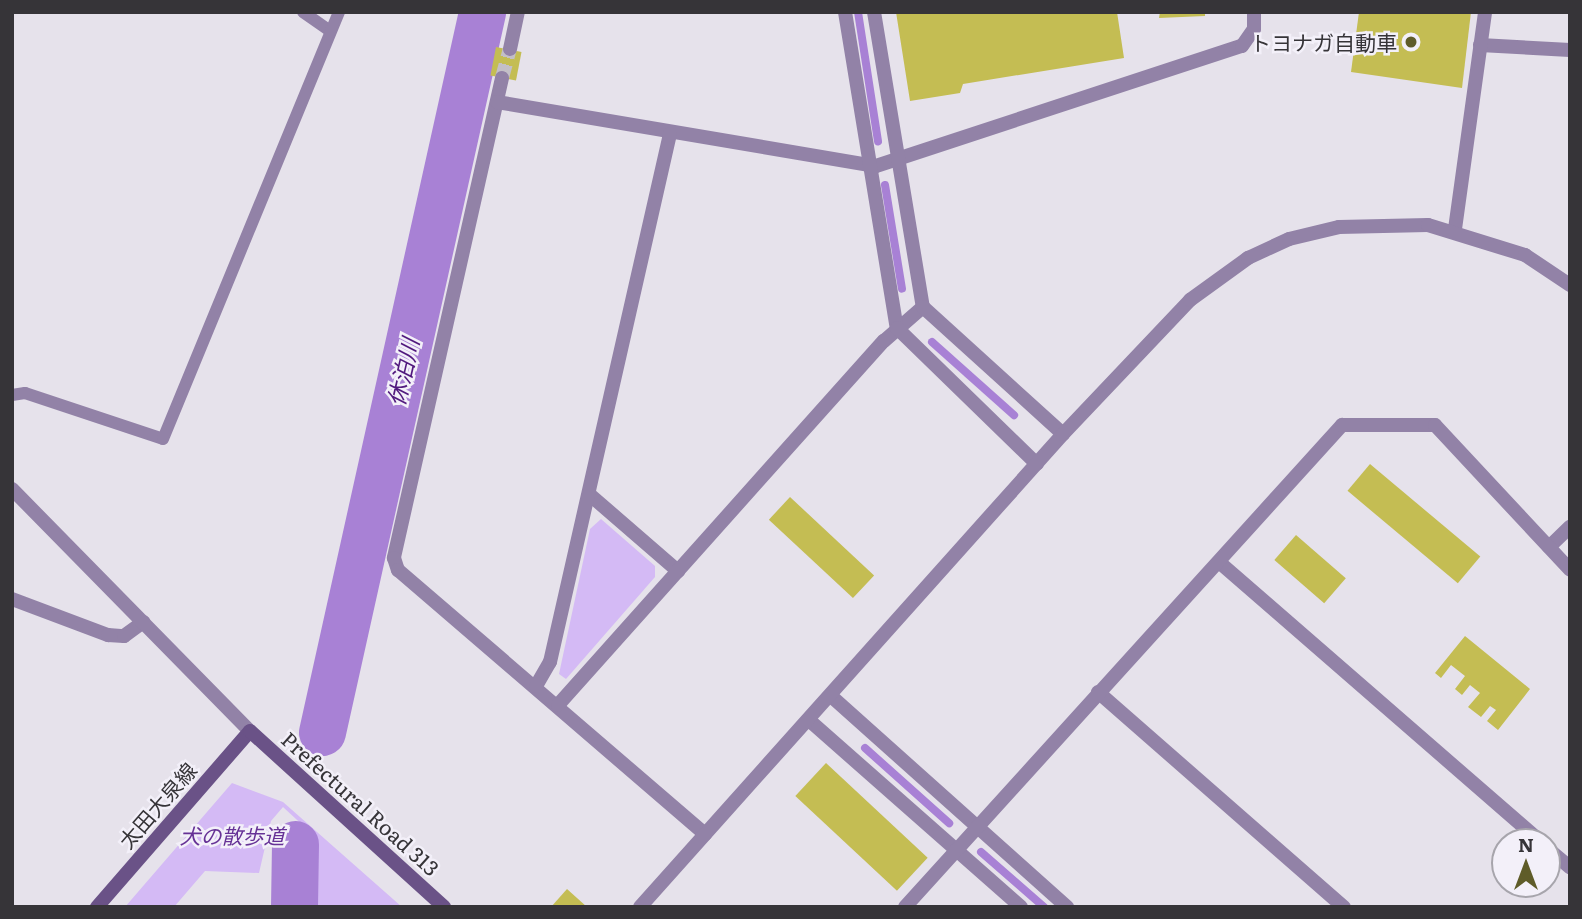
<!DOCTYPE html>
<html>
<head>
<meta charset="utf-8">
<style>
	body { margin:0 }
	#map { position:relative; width:1582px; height:919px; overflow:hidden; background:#e6e2eb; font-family:Literata,"Noto Sans JP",serif }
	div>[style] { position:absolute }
	.green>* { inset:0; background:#d4baf5 }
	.stream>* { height:8px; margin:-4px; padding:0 4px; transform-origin:4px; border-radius:4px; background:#a881d5 }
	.river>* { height:47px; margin:-23.5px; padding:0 23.5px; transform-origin:23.5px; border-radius:23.5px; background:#a881d5 }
	.building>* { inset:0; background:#c4bd53; transform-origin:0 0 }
	.minor-tunnel>* { height:14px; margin-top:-7px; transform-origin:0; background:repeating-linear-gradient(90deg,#c3bfc7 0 14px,transparent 0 21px) }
	.service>* { height:12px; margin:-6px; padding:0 6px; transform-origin:6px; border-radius:6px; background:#9282a7 }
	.minor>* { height:14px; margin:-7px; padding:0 7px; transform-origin:7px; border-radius:7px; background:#9282a7 }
	.tertiary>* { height:14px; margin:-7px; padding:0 7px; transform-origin:7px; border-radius:7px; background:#9282a7 }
	.secondary>* { height:14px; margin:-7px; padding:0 7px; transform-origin:7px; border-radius:7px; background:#6a5287 }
	.dots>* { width:19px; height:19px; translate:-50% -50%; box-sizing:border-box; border:4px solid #f3f0f9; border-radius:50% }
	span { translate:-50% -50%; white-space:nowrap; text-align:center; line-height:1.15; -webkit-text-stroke:5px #f3f0f9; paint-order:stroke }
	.poi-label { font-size:21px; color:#363438 }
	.right { translate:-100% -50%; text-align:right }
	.street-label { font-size:21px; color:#363438 }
	.park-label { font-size:21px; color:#663296; font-style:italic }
	.water-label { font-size:23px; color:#51197e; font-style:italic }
	.frame { position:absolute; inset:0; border:14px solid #363438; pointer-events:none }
	.north { position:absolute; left:1491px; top:828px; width:70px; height:70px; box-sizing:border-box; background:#f3f0f9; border:2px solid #a7a5ac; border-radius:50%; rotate:0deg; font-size:19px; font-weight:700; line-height:28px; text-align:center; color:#363438 }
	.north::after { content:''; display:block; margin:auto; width:24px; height:32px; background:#5f5c29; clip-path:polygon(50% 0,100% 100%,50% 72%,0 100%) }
</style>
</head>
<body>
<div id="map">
	<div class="green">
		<div style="clip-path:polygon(601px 519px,655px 566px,655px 577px,566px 679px,559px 674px,590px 529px)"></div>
		<div style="clip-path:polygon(232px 783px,283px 802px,402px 907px,319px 907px,307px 887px,309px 831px,283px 807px,271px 821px,259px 873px,205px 871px,174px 907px,125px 907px)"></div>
	</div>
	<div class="stream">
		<div style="left:858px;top:12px;width:131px;rotate:81.2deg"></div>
		<div style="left:885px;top:185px;width:105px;rotate:80.7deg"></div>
		<div style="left:932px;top:342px;width:110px;rotate:41.7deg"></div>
		<div style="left:865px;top:748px;width:113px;rotate:41.8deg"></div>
		<div style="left:981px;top:852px;width:84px;rotate:41.1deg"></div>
	</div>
	<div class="river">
		<div style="left:322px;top:732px;width:738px;rotate:-77.47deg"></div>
		<div style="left:294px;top:907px;width:63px;rotate:-89.1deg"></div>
	</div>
	<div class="building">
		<div style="clip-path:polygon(896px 12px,1117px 12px,1124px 58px,963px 84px,960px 93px,910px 101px)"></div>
		<div style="clip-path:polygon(1160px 12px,1205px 12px,1205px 16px,1159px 18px)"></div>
		<div style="clip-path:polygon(1359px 12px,1471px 12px,1462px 88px,1351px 72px)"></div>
		<div style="left:496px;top:47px;width:26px;height:29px;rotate:11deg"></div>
		<div style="left:1370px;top:464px;width:144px;height:35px;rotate:40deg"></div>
		<div style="left:790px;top:497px;width:115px;height:31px;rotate:43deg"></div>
		<div style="left:1296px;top:535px;width:66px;height:33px;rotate:41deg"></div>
		<div style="clip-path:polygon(1465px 636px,1530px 689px,1498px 730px,1487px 721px,1496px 710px,1490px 706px,1481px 717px,1468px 707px,1480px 693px,1470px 685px,1462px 695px,1455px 689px,1465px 676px,1451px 665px,1441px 678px,1435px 673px)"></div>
		<div style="left:826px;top:763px;width:139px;height:45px;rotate:43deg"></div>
		<div style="clip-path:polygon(567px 889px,587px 907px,551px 907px)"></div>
	</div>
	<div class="minor-tunnel">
		<div style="left:502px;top:78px;width:30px;rotate:-75deg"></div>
	</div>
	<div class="service">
		<div style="left:303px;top:12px;width:32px;rotate:35deg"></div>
		<div style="left:12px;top:395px;width:13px;rotate:-9deg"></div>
		<div style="left:25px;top:393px;width:145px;rotate:18.4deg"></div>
		<div style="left:163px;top:439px;width:462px;rotate:-67.6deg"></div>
	</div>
	<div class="minor">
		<div style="left:1480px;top:45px;width:90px;rotate:3.2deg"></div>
		<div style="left:510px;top:49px;width:38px;rotate:-78deg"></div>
		<div style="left:502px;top:78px;width:492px;rotate:102.7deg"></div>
		<div style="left:394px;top:558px;width:13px;rotate:72deg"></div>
		<div style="left:398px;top:570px;width:405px;rotate:40.7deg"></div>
		<div style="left:497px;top:102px;width:384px;rotate:9.6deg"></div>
		<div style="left:876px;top:166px;width:385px;rotate:-18.2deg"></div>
		<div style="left:1242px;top:46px;width:21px;rotate:-55deg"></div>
		<div style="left:1254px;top:29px;width:17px;rotate:-90deg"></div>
		<div style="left:1455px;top:229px;width:219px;rotate:-82.1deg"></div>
		<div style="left:589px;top:494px;width:118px;rotate:40.9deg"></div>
		<div style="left:1549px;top:547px;width:29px;rotate:-44deg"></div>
		<div style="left:1219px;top:562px;width:427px;rotate:41deg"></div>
		<div style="left:12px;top:599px;width:103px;rotate:20.6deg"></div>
		<div style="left:108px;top:635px;width:16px;rotate:4deg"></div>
		<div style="left:124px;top:636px;width:24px;rotate:-36deg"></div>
		<div style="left:536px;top:686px;width:28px;rotate:-60deg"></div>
		<div style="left:550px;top:662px;width:541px;rotate:-77.2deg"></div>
		<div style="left:1098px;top:692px;width:327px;rotate:41.2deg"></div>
		<div style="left:831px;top:696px;width:317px;rotate:41.8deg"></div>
		<div style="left:558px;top:705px;width:489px;rotate:-48.2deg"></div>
		<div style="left:884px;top:341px;width:52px;rotate:-41.1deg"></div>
		<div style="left:810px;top:721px;width:281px;rotate:41.4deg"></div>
		<div style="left:1547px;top:848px;width:30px;rotate:40deg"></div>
		<div style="left:905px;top:907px;width:651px;rotate:-47.8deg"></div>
		<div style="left:1342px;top:425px;width:93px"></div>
		<div style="left:1435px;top:425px;width:198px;rotate:47deg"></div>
	</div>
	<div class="tertiary">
		<div style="left:845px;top:12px;width:320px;rotate:80.7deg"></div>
		<div style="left:897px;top:328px;width:195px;rotate:44.2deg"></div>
		<div style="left:874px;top:12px;width:299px;rotate:80.6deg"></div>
		<div style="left:923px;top:307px;width:189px;rotate:42.2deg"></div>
		<div style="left:12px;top:489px;width:339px;rotate:45.5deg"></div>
		<div style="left:640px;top:907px;width:635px;rotate:-48.19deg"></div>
		<div style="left:1063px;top:434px;width:185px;rotate:-46.5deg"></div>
		<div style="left:1190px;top:300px;width:72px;rotate:-35.9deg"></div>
		<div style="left:1248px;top:258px;width:45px;rotate:-24.9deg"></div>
		<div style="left:1289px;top:239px;width:51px;rotate:-13.5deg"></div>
		<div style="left:1339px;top:227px;width:89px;rotate:-1.3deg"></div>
		<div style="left:1428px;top:225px;width:102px;rotate:17.2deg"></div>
		<div style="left:1525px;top:255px;width:54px;rotate:33.7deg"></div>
	</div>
	<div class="secondary">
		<div style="left:97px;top:907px;width:233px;rotate:-49deg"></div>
		<div style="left:250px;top:731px;width:262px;rotate:42.2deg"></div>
	</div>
	<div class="dots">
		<div style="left:1411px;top:42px;background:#5f5c29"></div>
	</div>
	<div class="poi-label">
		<span class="right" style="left:1397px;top:42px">トヨナガ自動車</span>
	</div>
	<div class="street-label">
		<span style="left:361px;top:803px;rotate:42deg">Prefectural Road 313</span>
		<span style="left:157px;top:805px;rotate:-49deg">太田大泉線</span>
	</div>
	<div class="park-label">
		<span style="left:232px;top:835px">犬の散歩道</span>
	</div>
	<div class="water-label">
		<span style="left:402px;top:372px;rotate:-77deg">休泊川</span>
	</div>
	<div class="frame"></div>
	<div class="north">N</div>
</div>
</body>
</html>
